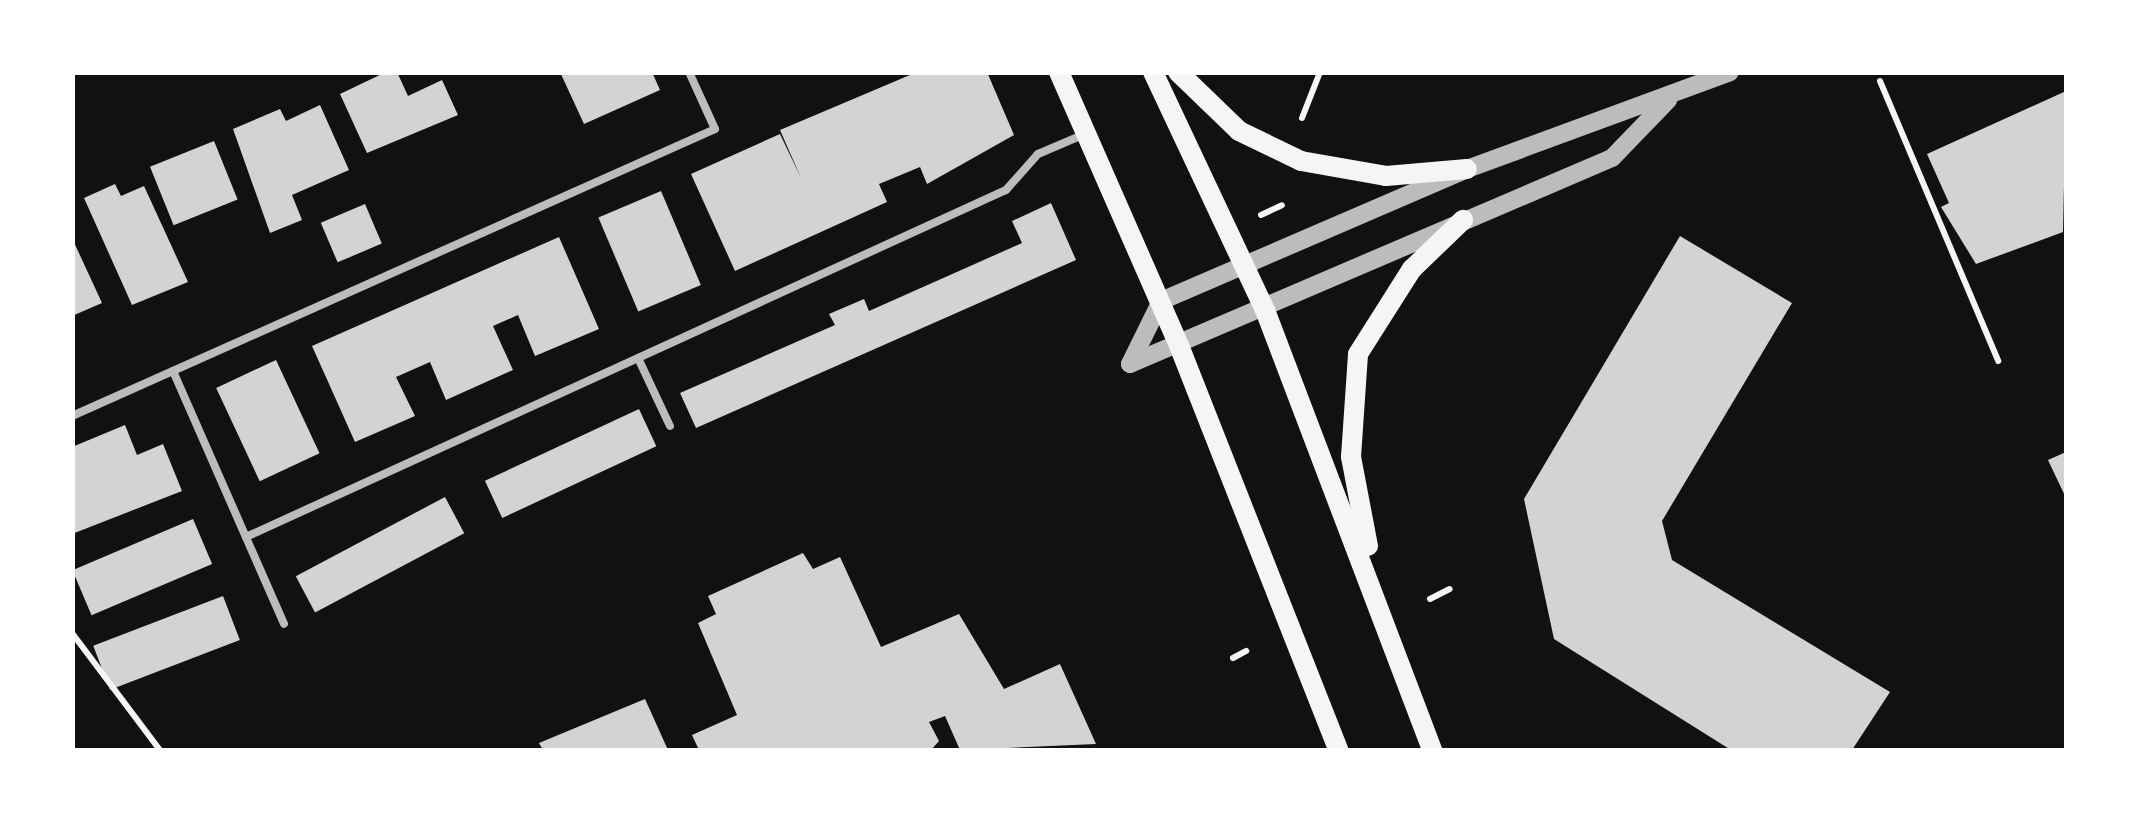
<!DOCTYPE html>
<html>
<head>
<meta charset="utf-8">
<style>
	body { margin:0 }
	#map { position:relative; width:2139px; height:823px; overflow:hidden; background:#111; font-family:"Fira Sans Condensed",sans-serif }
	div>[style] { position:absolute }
	.building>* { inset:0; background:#d3d3d3; transform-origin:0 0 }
	.path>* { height:6px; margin:-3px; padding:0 3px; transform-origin:3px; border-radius:3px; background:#f5f5f5 }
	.service>* { height:8px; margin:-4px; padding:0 4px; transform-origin:4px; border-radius:4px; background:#bcbcbc }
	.tertiary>* { height:18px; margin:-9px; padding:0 9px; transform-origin:9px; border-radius:9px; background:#bcbcbc }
	.secondary>* { height:20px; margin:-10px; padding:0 10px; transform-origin:10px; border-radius:10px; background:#f5f5f5 }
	span { translate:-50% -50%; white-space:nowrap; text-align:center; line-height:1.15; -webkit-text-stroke:10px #fff; paint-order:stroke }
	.frame { position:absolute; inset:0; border:75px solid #fff; pointer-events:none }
</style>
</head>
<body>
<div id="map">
	<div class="building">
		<div style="clip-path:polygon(386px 72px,397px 72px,408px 96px,442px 80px,458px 115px,367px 153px,340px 94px)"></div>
		<div style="clip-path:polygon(560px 72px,652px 72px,660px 90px,584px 124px)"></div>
		<div style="clip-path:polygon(917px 72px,987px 72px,1014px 135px,927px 184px,920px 167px,879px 184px,887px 202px,735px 271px,691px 174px,780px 134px,801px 178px,780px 130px)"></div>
		<div style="clip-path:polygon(2066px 91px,2063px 232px,1976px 264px,1941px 207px,1949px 203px,1927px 154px)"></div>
		<div style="clip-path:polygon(320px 105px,349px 170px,292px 195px,302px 220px,270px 233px,233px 129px,280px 109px,286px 121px)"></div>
		<div style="left:214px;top:141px;width:63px;height:69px;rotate:68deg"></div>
		<div style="clip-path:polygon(115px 184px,121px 196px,144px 186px,188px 282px,132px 305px,84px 198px)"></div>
		<div style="left:661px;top:191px;width:102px;height:68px;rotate:67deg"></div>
		<div style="clip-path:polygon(1051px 203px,1076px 260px,696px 428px,680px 393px,835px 325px,829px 314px,864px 299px,869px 311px,1022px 243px,1012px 221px)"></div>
		<div style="left:365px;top:204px;width:43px;height:48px;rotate:67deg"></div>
		<div style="clip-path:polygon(1680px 236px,1792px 303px,1662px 521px,1672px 560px,1890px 692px,1852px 750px,1731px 750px,1554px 639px,1524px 499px)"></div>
		<div style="clip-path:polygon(559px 237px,599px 329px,535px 356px,518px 315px,493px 326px,513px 370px,446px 400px,430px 362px,396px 377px,415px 416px,355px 442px,312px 346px)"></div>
		<div style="clip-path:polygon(72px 238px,102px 303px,72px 316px)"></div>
		<div style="left:276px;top:360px;width:103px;height:66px;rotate:65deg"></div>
		<div style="left:639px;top:409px;width:41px;height:170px;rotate:65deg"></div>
		<div style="clip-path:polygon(125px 425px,137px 455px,163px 444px,182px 491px,72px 534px,72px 447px)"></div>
		<div style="clip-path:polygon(2066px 452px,2066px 498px,2048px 460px)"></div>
		<div style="left:445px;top:497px;width:41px;height:169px;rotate:62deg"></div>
		<div style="left:193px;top:519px;width:49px;height:131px;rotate:67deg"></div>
		<div style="clip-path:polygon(803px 553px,813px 569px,840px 557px,881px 647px,959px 614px,1004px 689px,1060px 664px,1096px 744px,960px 750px,945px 716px,929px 722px,939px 741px,931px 750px,699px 750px,692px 735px,737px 715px,698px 623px,716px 614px,708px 596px)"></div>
		<div style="left:223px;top:596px;width:47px;height:139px;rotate:69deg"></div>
		<div style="clip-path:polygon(645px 699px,668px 750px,543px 750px,539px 743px)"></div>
	</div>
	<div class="path">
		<div style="left:1880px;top:81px;width:304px;rotate:67.1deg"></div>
		<div style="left:1302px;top:118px;width:49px;rotate:-68.6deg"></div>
		<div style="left:1261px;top:215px;width:23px;rotate:-25deg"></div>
		<div style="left:1430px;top:599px;width:22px;rotate:-27deg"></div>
		<div style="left:72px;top:633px;width:146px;rotate:53.1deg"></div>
		<div style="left:1233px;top:658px;width:15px;rotate:-28deg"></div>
	</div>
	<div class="service">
		<div style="left:638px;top:358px;width:75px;rotate:64.8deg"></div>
		<div style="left:173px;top:371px;width:276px;rotate:66.3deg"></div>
		<div style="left:72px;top:416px;width:704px;rotate:-24.05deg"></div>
		<div style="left:715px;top:129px;width:63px;rotate:-114.5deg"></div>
		<div style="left:246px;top:537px;width:835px;rotate:-24.54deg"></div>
		<div style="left:1006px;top:190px;width:48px;rotate:-48.4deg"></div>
		<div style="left:1038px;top:154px;width:51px;rotate:-23.1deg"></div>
	</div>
	<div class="tertiary">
		<div style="left:1130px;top:364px;width:70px;rotate:-63.8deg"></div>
		<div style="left:1161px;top:301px;width:333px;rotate:-23.3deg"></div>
		<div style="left:1467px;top:169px;width:280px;rotate:-20.2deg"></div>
		<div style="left:1130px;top:364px;width:524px;rotate:-23.14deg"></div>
		<div style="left:1612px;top:158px;width:81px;rotate:-46deg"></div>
	</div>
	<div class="secondary">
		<div style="left:1059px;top:72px;width:301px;rotate:66.3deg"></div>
		<div style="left:1180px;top:348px;width:432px;rotate:68.5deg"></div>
		<div style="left:1153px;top:72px;width:263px;rotate:64.8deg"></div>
		<div style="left:1265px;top:310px;width:471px;rotate:69.2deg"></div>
		<div style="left:1178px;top:72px;width:85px;rotate:44deg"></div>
		<div style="left:1239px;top:131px;width:69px;rotate:25.8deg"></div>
		<div style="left:1301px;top:161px;width:86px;rotate:10deg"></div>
		<div style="left:1386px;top:176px;width:81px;rotate:-4.9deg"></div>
		<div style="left:1368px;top:546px;width:91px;rotate:-100.8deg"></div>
		<div style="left:1351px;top:457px;width:103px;rotate:-86.1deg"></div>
		<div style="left:1358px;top:354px;width:101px;rotate:-57.6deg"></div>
		<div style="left:1412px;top:269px;width:71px;rotate:-43.9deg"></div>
	</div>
	<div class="frame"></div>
</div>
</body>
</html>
